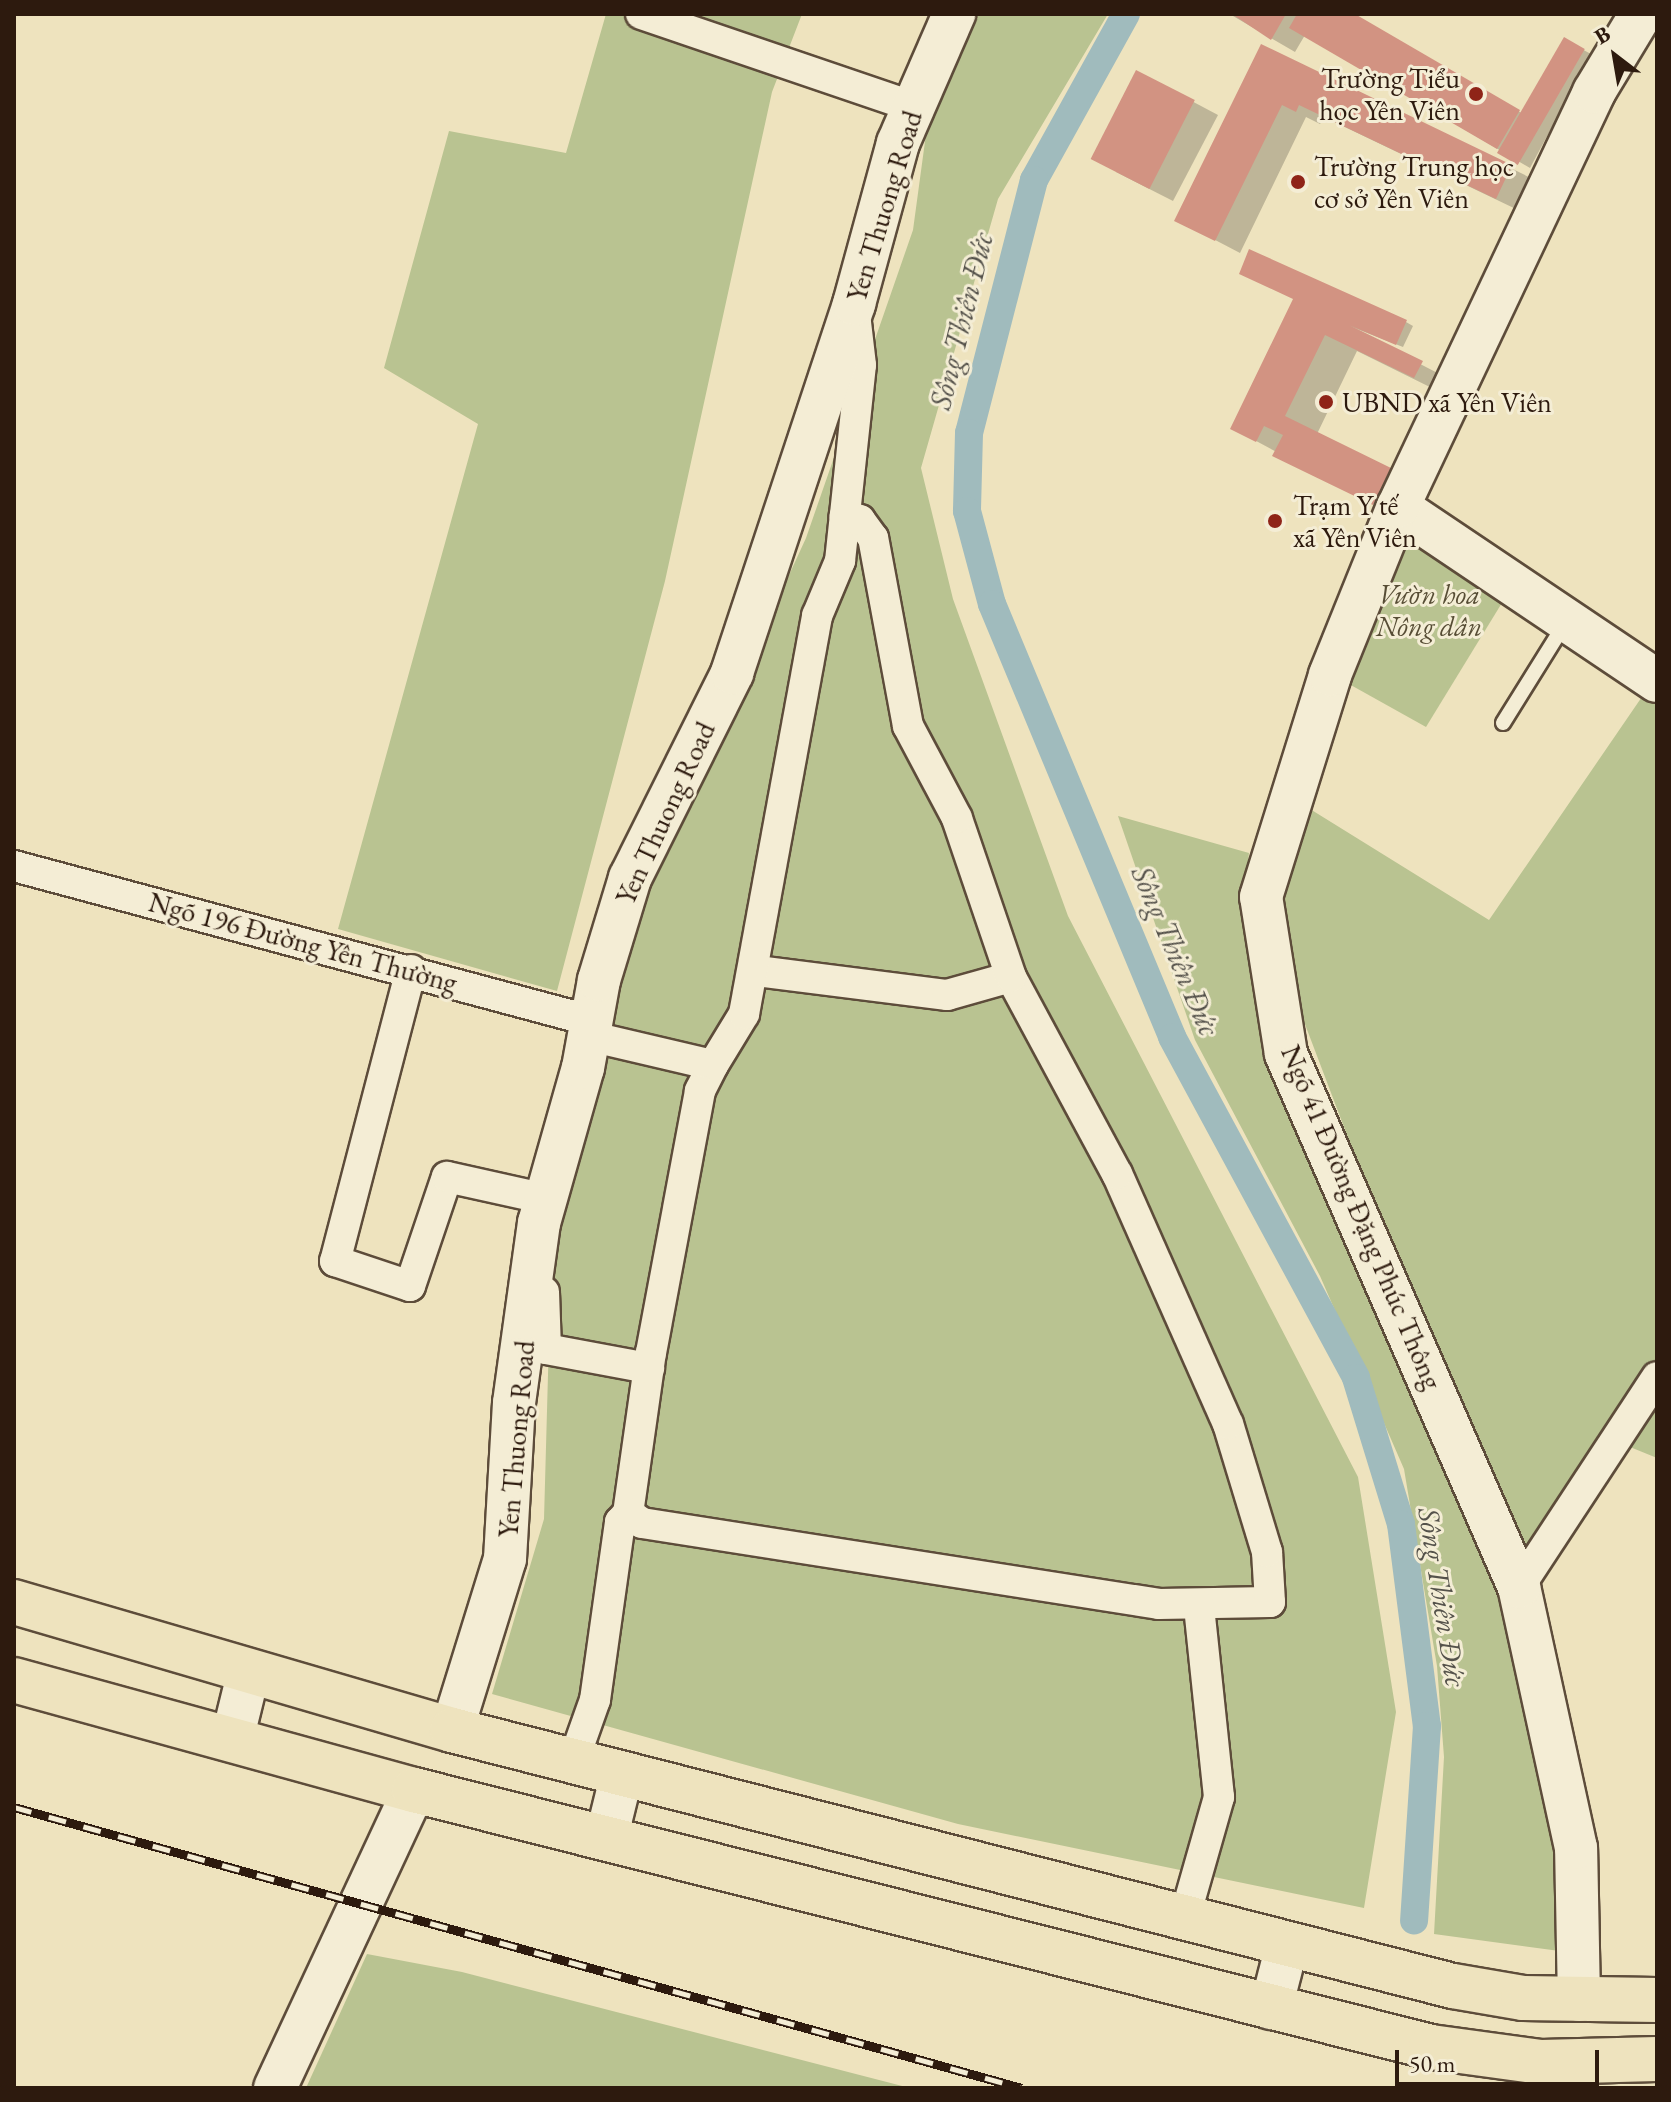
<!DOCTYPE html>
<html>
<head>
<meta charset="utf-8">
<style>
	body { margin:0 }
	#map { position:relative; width:1671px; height:2102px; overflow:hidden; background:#eee3be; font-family:"EB Garamond",serif }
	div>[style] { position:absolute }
	.green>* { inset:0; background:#b9c391 }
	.shadow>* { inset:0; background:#0003 }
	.canal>* { height:28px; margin:-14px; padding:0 14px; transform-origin:14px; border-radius:14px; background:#a0bbbd }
	.building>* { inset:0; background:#d29382; transform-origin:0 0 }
	.roads { filter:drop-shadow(2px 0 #5d4c3a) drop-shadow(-2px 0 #5d4c3a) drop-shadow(0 2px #5d4c3a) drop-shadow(0 -2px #5d4c3a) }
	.lane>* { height:14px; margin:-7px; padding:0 7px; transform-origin:7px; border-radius:7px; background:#f4edd5 }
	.street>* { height:30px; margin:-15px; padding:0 15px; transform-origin:15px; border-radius:15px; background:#f4edd5 }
	.secondary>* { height:42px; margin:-21px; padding:0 21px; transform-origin:21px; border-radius:21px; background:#f4edd5 }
	.primary>* { height:44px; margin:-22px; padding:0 22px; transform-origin:22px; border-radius:22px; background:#eee3be }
	.rail>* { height:9px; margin-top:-4.5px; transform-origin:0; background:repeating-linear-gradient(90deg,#f4edd5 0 18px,#2d1a0e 0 36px); box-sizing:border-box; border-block:2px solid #2d1a0e }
	.dots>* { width:22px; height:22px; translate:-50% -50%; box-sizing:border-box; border:4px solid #f4edd5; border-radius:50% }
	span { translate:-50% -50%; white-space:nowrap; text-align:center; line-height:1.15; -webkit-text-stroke:6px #f4edd5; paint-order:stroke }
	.poi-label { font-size:28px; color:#2d1a0e }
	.right { translate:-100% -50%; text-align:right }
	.left { translate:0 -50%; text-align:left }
	.street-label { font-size:28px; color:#2d1a0e }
	.park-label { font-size:28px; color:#574d35; font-style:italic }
	.water-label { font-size:30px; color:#55524b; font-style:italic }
	.frame { position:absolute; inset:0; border:16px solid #2d1a0e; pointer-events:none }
	.north { position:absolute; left:1575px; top:16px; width:80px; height:80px; -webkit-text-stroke:6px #f4edd5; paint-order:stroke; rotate:329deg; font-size:22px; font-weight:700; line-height:32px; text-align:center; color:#2d1a0e }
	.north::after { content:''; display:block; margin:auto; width:28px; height:36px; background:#2d1a0e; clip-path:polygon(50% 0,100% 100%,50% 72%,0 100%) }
	.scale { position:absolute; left:1395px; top:2050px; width:204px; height:36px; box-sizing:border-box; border:4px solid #2d1a0e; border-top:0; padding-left:10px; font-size:24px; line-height:28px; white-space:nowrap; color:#2d1a0e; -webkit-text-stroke:6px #f4edd5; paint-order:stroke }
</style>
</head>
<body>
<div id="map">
	<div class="green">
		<div style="clip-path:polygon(606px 14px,802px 14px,772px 92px,665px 581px,557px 991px,338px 929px,478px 424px,384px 368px,449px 131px,566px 153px)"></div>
		<div style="clip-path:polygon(975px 14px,1108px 14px,998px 199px,921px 468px,953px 599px,1068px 916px,1358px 1477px,1396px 1712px,1364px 1908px,958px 1824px,492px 1694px,544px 1519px,551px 1266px,641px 898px,806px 538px,913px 230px,929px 112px)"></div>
		<div style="clip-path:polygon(1402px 516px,1508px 593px,1426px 727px,1340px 679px)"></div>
		<div style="clip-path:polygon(1648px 688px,1657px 694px,1657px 1458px,1603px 1436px,1528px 1553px,1380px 1222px,1303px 1019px,1282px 891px,1310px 809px,1489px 920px)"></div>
		<div style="clip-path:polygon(1118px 816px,1249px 853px,1243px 901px,1265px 1054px,1499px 1579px,1563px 1852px,1567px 1952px,1434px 1934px,1444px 1757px,1437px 1666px,1404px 1469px,1320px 1276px,1195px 1040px)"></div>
		<div style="clip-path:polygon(367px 1954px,462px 1972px,910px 2088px,306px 2088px)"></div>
	</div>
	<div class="shadow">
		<div style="clip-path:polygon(1351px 14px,1525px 115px,1565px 40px,1591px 54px,1530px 168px,1305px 35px,1295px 52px,1233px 16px)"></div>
		<div style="clip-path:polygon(1262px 47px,1535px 180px,1520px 211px,1324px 117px,1320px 124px,1306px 117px,1240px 253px,1177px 220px)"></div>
		<div style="clip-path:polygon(1137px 72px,1218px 115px,1173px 201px,1116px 172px)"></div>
		<div style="clip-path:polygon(1296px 298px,1406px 322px,1413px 326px,1403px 347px,1339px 322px,1453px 381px,1446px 395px,1357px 351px,1317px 434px,1422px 488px,1405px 521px,1232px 428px)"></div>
	</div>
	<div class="canal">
		<div style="left:1126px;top:14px;width:190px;rotate:119deg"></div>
		<div style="left:1034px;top:180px;width:261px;rotate:104.4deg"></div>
		<div style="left:969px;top:433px;width:78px;rotate:91.5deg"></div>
		<div style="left:967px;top:511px;width:96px;rotate:75deg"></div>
		<div style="left:992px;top:604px;width:469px;rotate:67.4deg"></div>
		<div style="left:1172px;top:1037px;width:387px;rotate:61.6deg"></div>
		<div style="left:1356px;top:1378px;width:153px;rotate:72.9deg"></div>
		<div style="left:1401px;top:1524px;width:204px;rotate:82.7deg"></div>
		<div style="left:1427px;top:1726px;width:195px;rotate:93.8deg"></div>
	</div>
	<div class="building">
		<div style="clip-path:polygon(1232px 14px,1286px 14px,1271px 40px)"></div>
		<div style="clip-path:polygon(1297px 14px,1355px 14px,1520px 110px,1497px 149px,1289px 28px)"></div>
		<div style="left:1564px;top:37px;width:24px;height:134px;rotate:30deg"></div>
		<div style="clip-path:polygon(1261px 44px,1512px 165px,1496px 199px,1299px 105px,1296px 112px,1282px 105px,1215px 241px,1174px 221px)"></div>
		<div style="left:1136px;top:70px;width:66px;height:100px;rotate:27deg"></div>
		<div style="clip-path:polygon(1249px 249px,1407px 320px,1396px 345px,1349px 325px,1423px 361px,1414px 378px,1325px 335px,1285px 416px,1391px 468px,1373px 505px,1272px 456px,1283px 435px,1264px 426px,1256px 442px,1230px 429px,1293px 299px,1239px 274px)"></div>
	</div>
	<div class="roads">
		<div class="lane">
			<div style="left:1503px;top:723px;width:115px;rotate:-58.1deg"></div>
		</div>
		<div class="street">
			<div style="left:641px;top:14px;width:288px;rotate:18.8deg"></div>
			<div style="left:14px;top:866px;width:598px;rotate:15.01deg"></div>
			<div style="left:411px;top:970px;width:301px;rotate:104.6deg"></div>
			<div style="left:335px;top:1261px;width:79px;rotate:18.4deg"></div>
			<div style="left:410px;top:1286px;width:115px;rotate:-71.3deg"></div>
			<div style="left:447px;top:1177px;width:101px;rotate:12.5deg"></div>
			<div style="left:757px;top:971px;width:192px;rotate:7.2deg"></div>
			<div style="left:947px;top:995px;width:66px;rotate:-15.7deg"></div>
			<div style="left:589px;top:1036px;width:127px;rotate:13.2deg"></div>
			<div style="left:713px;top:1065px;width:60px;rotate:-58.7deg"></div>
			<div style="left:744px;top:1014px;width:405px;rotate:-79.6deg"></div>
			<div style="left:817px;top:616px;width:60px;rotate:-67.3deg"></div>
			<div style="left:840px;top:561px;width:197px;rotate:-83.9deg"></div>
			<div style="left:861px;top:365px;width:51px;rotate:-96.7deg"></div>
			<div style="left:713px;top:1065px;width:29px;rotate:117deg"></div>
			<div style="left:700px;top:1091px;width:266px;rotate:100.6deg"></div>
			<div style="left:651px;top:1352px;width:163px;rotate:98.1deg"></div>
			<div style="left:628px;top:1513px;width:17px;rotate:36deg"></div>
			<div style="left:642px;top:1523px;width:523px;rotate:8.9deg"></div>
			<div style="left:1159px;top:1604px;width:111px;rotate:-1deg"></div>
			<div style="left:1270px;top:1602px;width:50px;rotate:-93.4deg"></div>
			<div style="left:1267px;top:1552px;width:134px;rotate:-106.9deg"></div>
			<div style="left:1228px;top:1424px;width:274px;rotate:-113.9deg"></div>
			<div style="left:1117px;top:1174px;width:224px;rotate:-118.3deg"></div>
			<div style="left:1011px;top:977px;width:168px;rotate:-108.8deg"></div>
			<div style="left:957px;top:818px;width:104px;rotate:-118deg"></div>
			<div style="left:908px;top:726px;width:191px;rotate:-100.5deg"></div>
			<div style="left:873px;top:538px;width:22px;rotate:-126deg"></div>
			<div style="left:860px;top:520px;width:16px;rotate:-165deg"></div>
			<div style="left:544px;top:1292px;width:57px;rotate:88deg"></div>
			<div style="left:546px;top:1349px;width:105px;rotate:10.5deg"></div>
			<div style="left:1519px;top:1587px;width:251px;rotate:-56.7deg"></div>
			<div style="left:573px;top:1762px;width:66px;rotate:-70.5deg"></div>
			<div style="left:595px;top:1700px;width:180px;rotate:-82deg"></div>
			<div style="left:620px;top:1522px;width:12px;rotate:-48deg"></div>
			<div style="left:1184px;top:1920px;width:128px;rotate:-74.1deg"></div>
			<div style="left:1219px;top:1797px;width:192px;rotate:-96deg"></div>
		</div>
		<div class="secondary">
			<div style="left:1398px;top:507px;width:312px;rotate:33.9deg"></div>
			<div style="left:452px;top:1730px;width:179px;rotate:-72.8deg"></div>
			<div style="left:505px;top:1559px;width:156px;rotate:-86.7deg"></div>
			<div style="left:514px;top:1403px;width:182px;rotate:-82.1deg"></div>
			<div style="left:539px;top:1223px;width:161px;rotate:-74.2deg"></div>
			<div style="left:583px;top:1068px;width:89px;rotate:-79.7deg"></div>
			<div style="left:599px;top:980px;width:107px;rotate:-73.1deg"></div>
			<div style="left:630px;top:878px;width:229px;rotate:-63.5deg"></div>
			<div style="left:732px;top:673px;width:389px;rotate:-71.7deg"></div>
			<div style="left:854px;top:304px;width:167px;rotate:-74.7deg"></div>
			<div style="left:898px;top:143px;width:141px;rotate:-66.5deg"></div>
			<div style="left:232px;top:1740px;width:71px;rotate:-76.2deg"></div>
			<div style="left:606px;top:1839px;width:67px;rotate:-76.2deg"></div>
			<div style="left:1579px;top:2000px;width:152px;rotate:-91.1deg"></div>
			<div style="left:1576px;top:1848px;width:267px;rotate:-102.3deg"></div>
			<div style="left:1519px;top:1587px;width:582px;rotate:-113.61deg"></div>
			<div style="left:1286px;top:1054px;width:159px;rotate:-99deg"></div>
			<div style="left:1261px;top:897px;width:232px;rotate:-72.7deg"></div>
			<div style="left:1330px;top:675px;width:181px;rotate:-68deg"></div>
			<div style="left:1398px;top:507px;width:459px;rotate:-64.7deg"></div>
			<div style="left:1594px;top:92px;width:91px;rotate:-58.9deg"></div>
			<div style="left:1271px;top:2008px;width:65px;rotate:-75.7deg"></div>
			<div style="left:275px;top:2088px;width:329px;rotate:-65deg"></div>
		</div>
		<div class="primary">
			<div style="left:14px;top:1602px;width:456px;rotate:16.3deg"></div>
			<div style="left:452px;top:1730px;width:1033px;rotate:14.35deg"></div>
			<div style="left:1453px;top:1986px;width:71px;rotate:9.7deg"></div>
			<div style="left:1523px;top:1998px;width:134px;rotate:0.9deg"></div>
			<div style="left:14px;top:1680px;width:415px;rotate:15.4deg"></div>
			<div style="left:414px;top:1790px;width:1049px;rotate:14.18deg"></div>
			<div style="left:1431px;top:2047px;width:111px;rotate:7.8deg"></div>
			<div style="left:1541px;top:2062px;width:116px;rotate:-1.5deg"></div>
		</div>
	</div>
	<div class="rail">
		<div style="left:14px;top:1807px;width:1046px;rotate:15.58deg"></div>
	</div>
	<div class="dots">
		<div style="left:1476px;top:94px;background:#8f2418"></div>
		<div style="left:1298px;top:182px;background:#8f2418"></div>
		<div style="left:1326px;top:402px;background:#8f2418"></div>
		<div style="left:1275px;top:521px;background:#8f2418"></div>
	</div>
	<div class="poi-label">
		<span class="right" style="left:1460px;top:94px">Trường Tiểu<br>học Yên Viên</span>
		<span class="left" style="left:1314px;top:182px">Trường Trung học<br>cơ sở Yên Viên</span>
		<span class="left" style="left:1342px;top:402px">UBND xã Yên Viên</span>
		<span class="left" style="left:1293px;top:521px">Trạm Y tế<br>xã Yên Viên</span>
	</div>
	<div class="street-label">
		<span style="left:884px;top:206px;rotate:-73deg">Yen Thuong Road</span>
		<span style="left:665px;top:813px;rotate:-65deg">Yen Thuong Road</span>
		<span style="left:303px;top:942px;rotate:15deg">Ngõ 196 Đường Yên Thường</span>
		<span style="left:1362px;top:1217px;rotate:67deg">Ngõ 41 Đường Đặng Phúc Thông</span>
		<span style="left:516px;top:1439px;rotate:-85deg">Yen Thuong Road</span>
	</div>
	<div class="park-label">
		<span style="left:1429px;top:610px">Vườn hoa<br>Nông dân</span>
	</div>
	<div class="water-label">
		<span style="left:962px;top:321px;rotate:-76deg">Sông Thiên Đức</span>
		<span style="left:1175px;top:951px;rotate:67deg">Sông Thiên Đức</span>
		<span style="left:1442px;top:1597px;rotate:81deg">Sông Thiên Đức</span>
	</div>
	<div class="frame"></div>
	<div class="north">B</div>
	<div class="scale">50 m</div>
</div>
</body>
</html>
